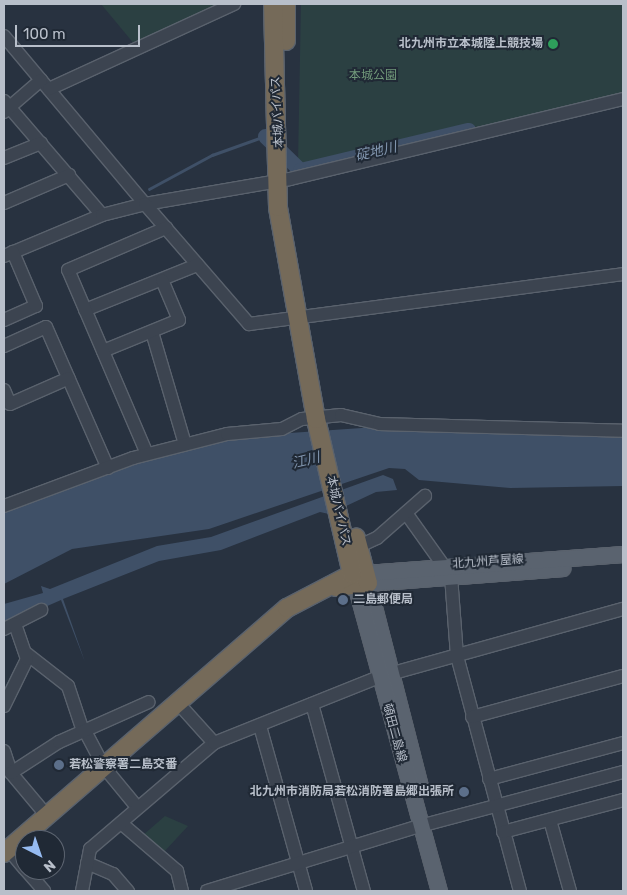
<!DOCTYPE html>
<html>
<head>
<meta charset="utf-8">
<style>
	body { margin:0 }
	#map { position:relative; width:627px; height:895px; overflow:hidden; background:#283240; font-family:Rubik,"Noto Sans JP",sans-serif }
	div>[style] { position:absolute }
	.green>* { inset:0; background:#2b4042 }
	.water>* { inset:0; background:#3f5067 }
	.stream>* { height:2.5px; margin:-1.25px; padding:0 1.25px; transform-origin:1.25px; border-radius:1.25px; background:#3f5067 }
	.river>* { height:15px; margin:-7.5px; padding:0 7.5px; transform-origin:7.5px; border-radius:7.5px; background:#3f5067 }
	.roads { filter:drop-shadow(1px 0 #5a626d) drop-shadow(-1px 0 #5a626d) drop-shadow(0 1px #5a626d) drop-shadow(0 -1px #5a626d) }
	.minor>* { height:12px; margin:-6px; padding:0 6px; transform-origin:6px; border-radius:6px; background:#3c4450 }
	.major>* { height:15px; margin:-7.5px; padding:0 7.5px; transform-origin:7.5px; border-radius:7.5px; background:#5a636f }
	.highway>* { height:18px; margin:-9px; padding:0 9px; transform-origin:9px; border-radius:9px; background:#756a59 }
	.dots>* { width:14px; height:14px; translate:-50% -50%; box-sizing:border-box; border:2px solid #202935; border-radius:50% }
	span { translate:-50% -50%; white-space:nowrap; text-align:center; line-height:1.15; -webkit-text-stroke:4px #202935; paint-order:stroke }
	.poi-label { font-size:12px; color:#b8bfca; font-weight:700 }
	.right { translate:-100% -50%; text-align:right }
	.left { translate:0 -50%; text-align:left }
	.park-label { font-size:12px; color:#71997a }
	.street-label { font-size:12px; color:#b8bfca }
	.water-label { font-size:14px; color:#8296af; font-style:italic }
	.frame { position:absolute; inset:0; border:5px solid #b8bfca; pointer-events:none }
	.north { position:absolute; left:15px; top:830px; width:50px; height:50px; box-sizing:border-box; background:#202935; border:1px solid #5d6571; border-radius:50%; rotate:139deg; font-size:14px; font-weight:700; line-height:20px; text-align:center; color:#b8bfca }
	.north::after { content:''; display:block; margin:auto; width:18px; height:22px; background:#96bbf1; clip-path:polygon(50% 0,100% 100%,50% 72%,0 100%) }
	.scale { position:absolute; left:15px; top:25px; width:125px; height:22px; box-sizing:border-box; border:2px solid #b8bfca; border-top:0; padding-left:6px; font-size:15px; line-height:18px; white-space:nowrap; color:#b8bfca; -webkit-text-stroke:4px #202935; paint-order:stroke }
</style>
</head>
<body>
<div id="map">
	<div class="green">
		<div style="clip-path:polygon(101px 4px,234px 4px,140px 51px)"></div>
		<div style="clip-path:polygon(301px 4px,623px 4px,623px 93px,304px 167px,298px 164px)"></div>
		<div style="clip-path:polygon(165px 816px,188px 826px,163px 853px,142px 836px)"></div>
	</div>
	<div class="water">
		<div style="clip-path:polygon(376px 427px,623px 436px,623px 486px,510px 488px,419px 480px,405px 469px,389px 468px,209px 529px,72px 549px,4px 584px,4px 511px,134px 462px,219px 438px)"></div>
		<div style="clip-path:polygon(383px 475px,393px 479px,397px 490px,376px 492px,329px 514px,320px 512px,221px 550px,159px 561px,63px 599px,85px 662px,61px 600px,4px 625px,4px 604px,43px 593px,41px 586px,50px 589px,157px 546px,211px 537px)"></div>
	</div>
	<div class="stream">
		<div style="left:149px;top:189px;width:72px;rotate:-28.4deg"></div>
		<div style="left:212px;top:155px;width:56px;rotate:-19.7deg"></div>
	</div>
	<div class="river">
		<div style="left:265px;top:136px;width:49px;rotate:44.2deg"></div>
		<div style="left:300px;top:170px;width:173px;rotate:-13.4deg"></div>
	</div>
	<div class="roads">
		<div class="minor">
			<div style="left:4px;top:36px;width:219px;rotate:50deg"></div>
			<div style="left:145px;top:204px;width:147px;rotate:-9.8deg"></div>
			<div style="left:290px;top:179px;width:342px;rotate:-13.5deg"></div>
			<div style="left:49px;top:89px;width:204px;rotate:-24.7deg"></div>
			<div style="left:4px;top:101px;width:150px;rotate:49.3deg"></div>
			<div style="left:4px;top:112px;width:49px;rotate:-40.9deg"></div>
			<div style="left:4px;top:158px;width:40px;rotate:-22deg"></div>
			<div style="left:4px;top:203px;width:71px;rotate:-23.3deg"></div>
			<div style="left:4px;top:256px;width:106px;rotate:-22.7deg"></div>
			<div style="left:102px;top:215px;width:44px;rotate:-14.3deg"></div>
			<div style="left:145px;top:204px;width:159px;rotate:49.1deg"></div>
			<div style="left:249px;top:324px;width:377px;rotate:-7.6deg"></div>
			<div style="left:85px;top:310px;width:121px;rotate:-21.9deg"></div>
			<div style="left:4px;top:320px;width:35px;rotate:-24deg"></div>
			<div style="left:36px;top:306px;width:59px;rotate:-113.1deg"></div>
			<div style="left:152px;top:332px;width:117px;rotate:73.6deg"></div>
			<div style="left:4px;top:346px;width:46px;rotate:-24.3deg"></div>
			<div style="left:46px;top:327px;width:154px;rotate:66.3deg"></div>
			<div style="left:103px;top:351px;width:82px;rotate:-22.2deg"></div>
			<div style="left:179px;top:320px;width:43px;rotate:-113deg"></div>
			<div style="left:4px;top:390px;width:15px;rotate:67deg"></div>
			<div style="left:10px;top:404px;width:64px;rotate:-23.8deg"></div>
			<div style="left:147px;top:454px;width:200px;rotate:-113.2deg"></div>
			<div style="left:68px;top:270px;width:107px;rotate:-23.2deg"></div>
			<div style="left:4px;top:506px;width:138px;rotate:-20.4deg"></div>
			<div style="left:133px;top:458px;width:97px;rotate:-14.3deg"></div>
			<div style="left:227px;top:434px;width:55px;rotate:-5.2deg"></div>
			<div style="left:282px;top:429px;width:22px;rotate:-27deg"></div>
			<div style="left:302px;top:419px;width:39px;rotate:-6deg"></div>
			<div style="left:341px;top:415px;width:39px;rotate:13deg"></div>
			<div style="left:379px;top:424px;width:244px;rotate:1.6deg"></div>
			<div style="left:406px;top:513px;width:77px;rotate:54.5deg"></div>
			<div style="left:451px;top:576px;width:80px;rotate:85.7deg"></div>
			<div style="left:457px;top:656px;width:243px;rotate:75deg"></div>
			<div style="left:351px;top:550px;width:29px;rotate:-25deg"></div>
			<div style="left:377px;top:538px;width:64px;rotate:-41.2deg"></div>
			<div style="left:4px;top:629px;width:42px;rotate:-27.2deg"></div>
			<div style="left:27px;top:654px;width:52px;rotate:38deg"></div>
			<div style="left:68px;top:686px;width:47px;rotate:71.6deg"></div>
			<div style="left:178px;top:703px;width:54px;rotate:48deg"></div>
			<div style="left:312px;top:704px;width:194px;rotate:74.5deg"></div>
			<div style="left:4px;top:706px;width:52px;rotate:-63.9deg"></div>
			<div style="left:27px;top:659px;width:37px;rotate:-109deg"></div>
			<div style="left:472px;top:717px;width:156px;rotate:-15.2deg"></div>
			<div style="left:260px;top:726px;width:171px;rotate:74.4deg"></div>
			<div style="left:85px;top:731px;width:41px;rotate:62.2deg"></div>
			<div style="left:104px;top:767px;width:52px;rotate:50.5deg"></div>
			<div style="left:4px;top:751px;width:23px;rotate:72deg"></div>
			<div style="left:11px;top:773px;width:56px;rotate:50.1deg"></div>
			<div style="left:11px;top:773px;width:57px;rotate:-32.9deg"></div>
			<div style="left:59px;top:742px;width:98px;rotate:-24deg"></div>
			<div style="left:489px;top:779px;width:139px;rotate:-15deg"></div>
			<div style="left:550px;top:820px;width:74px;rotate:74.3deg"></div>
			<div style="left:121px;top:823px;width:74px;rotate:40.6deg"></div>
			<div style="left:177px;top:871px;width:21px;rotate:76deg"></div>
			<div style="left:503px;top:832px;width:124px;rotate:-14.9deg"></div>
			<div style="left:8px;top:849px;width:26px;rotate:50deg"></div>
			<div style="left:87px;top:863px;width:28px;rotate:23deg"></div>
			<div style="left:113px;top:874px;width:23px;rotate:49deg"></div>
			<div style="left:26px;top:870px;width:28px;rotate:49deg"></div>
			<div style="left:82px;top:891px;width:43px;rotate:-79.2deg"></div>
			<div style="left:90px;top:849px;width:163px;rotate:-40.5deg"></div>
			<div style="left:214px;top:743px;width:178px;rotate:-21.8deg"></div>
			<div style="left:379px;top:677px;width:253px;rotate:-15.6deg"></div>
			<div style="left:207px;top:891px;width:223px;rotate:-17deg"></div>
			<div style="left:420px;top:826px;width:210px;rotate:-14.9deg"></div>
		</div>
		<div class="major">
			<div style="left:420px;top:786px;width:210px;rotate:-104.4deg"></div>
			<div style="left:368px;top:583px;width:195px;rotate:-4.4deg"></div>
			<div style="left:439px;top:891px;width:329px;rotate:-105.3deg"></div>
			<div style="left:352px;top:574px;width:272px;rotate:-4.2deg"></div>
		</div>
		<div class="highway">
			<div style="left:286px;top:4px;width:37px;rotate:90deg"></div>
			<div style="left:336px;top:587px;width:32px;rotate:-7deg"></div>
			<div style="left:368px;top:583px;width:47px;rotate:-104.9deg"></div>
			<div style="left:4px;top:853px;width:374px;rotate:-40.9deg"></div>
			<div style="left:287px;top:608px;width:73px;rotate:-27.6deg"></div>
			<div style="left:352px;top:574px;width:159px;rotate:-103.1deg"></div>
			<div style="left:316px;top:419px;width:215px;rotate:-100.2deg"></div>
			<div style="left:278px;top:207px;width:203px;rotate:-91.4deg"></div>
		</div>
	</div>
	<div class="dots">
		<div style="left:553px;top:44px;background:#2e9e5b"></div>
		<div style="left:343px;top:600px;background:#5c6f8a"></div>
		<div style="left:59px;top:765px;background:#5c6f8a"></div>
		<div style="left:464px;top:792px;background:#5c6f8a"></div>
	</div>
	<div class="poi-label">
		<span class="right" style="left:543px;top:44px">北九州市立本城陸上競技場</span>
		<span class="left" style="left:353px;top:600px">二島郵便局</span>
		<span class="left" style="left:69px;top:765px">若松警察署二島交番</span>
		<span class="right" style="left:454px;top:792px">北九州市消防局若松消防署島郷出張所</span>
	</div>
	<div class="park-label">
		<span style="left:373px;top:76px">本城公園</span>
	</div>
	<div class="street-label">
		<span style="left:278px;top:112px;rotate:-93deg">本城バイパス</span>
		<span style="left:338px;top:511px;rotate:77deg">本城バイパス</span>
		<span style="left:488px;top:562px;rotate:-4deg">北九州芦屋線</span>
		<span style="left:394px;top:733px;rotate:75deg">頓田二島線</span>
	</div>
	<div class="water-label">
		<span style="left:376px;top:152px;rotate:-13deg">碇地川</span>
		<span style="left:306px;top:461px;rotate:-14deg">江川</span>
	</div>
	<div class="frame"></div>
	<div class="north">N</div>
	<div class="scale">100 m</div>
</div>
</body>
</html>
